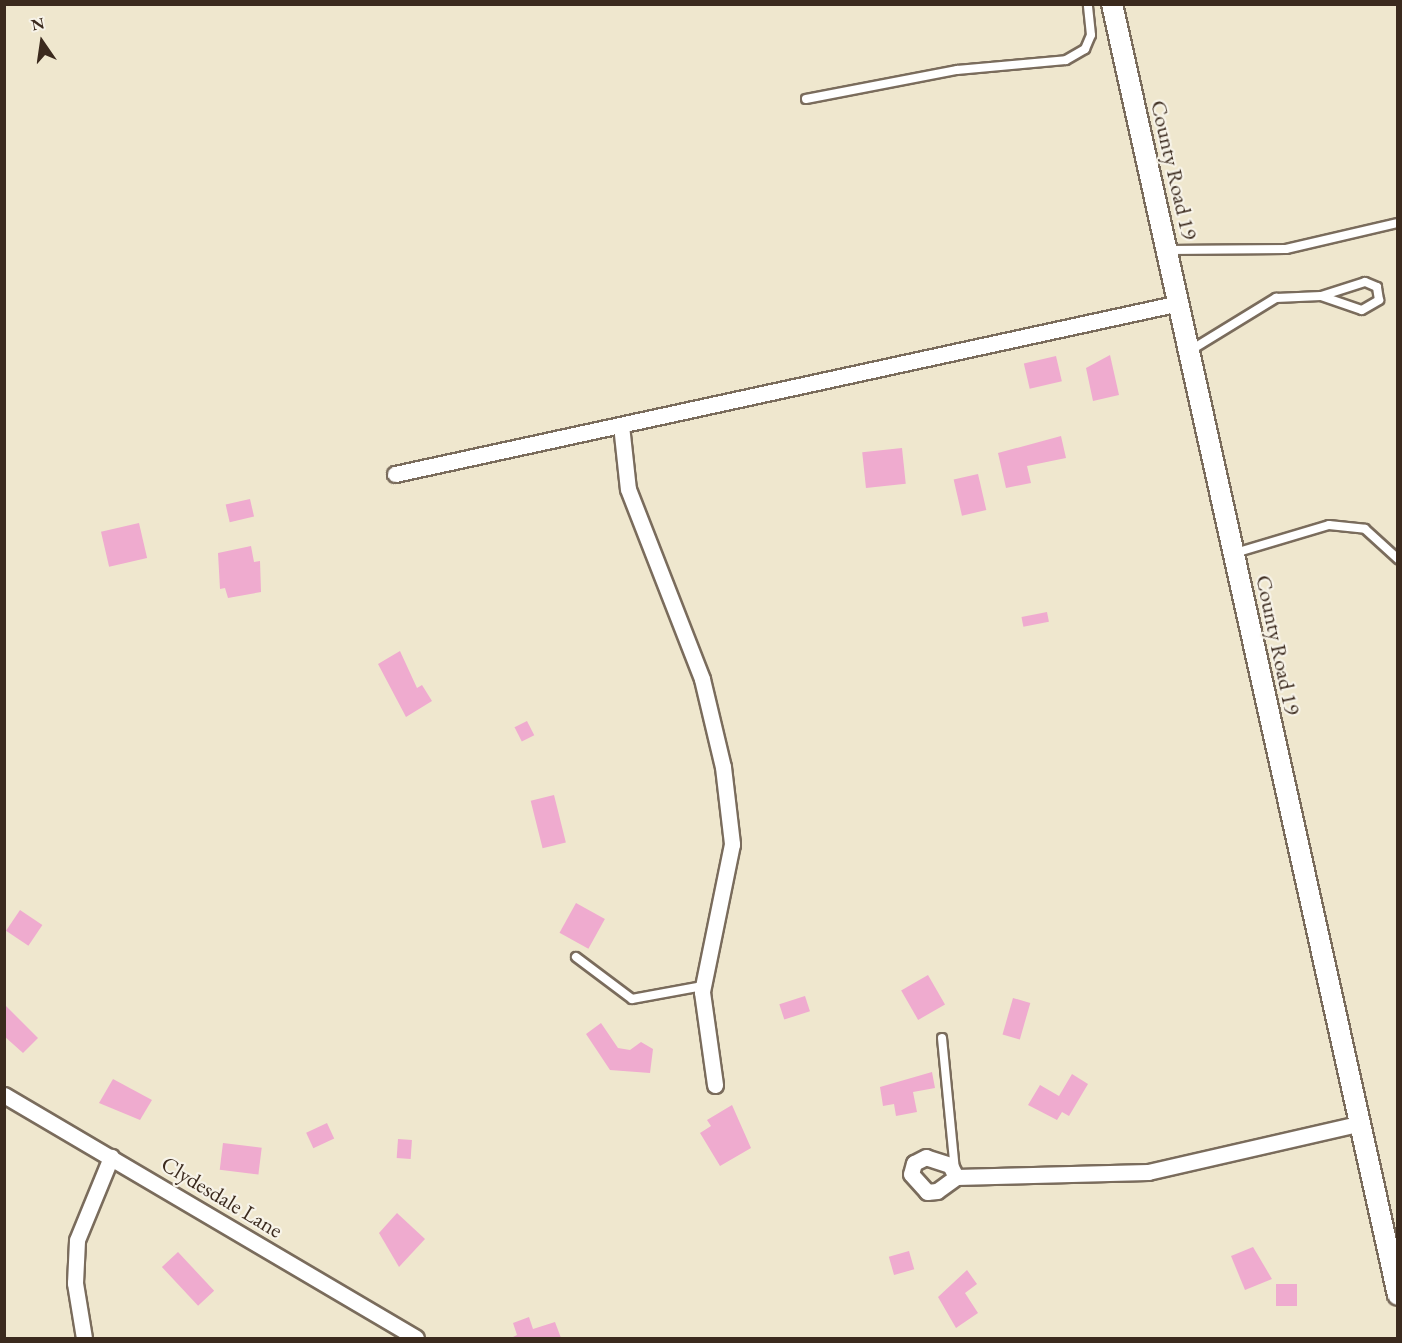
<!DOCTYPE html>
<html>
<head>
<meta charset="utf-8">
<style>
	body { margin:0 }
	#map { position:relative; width:1402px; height:1343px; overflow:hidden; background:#efe7ce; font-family:"EB Garamond",serif }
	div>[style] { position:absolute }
	.building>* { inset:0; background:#efabcf; transform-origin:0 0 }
	.roads { filter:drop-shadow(2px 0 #7a6c5c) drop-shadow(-2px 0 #7a6c5c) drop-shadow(0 2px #7a6c5c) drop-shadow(0 -2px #7a6c5c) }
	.lane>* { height:8px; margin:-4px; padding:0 4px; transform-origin:4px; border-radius:4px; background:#fff }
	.street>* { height:15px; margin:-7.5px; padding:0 7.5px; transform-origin:7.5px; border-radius:7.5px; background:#fff }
	.secondary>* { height:20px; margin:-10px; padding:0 10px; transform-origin:10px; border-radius:10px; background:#fff }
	span { translate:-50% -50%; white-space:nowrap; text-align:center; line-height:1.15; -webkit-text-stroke:4.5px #f7f3e8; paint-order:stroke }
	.street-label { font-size:22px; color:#3b2a1e }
	.frame { position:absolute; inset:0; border:6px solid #3b2a1e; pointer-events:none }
	.north { position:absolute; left:12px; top:12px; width:60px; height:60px; -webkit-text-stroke:4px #f7f3e8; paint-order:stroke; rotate:347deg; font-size:16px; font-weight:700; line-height:24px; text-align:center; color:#3b2a1e }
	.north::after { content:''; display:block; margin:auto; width:21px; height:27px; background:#3b2a1e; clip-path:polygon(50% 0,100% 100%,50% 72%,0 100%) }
</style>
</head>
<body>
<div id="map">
	<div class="building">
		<div style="clip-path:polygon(1110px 355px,1119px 395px,1093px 401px,1086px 368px)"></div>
		<div style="left:1056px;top:356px;width:26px;height:33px;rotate:77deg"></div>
		<div style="clip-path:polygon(1061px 436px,1066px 458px,1027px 466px,1031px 483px,1006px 488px,998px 453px)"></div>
		<div style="left:902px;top:448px;width:36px;height:40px;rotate:84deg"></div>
		<div style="left:978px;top:474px;width:37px;height:25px;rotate:77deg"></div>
		<div style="left:250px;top:499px;width:18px;height:25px;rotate:77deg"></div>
		<div style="left:139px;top:523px;width:36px;height:39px;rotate:77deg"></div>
		<div style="clip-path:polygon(251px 546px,254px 562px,260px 561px,261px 592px,228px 598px,225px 588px,220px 589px,218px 553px)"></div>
		<div style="left:1047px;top:612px;width:10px;height:26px;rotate:79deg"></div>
		<div style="clip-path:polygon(400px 651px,417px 688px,422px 685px,432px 701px,406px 717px,378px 664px)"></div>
		<div style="left:527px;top:721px;width:16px;height:14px;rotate:63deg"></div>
		<div style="left:554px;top:795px;width:49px;height:24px;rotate:76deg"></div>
		<div style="left:576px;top:903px;width:33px;height:34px;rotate:29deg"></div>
		<div style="left:20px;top:910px;width:27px;height:25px;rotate:34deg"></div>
		<div style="left:928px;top:975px;width:34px;height:31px;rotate:60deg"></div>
		<div style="left:805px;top:996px;width:16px;height:27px;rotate:72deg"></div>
		<div style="left:1013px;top:998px;width:18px;height:38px;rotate:16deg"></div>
		<div style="clip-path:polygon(4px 1004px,38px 1038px,23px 1053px,4px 1036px)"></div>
		<div style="clip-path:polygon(601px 1023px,618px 1048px,630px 1050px,641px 1042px,653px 1049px,650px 1073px,610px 1070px,586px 1034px)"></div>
		<div style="clip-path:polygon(932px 1072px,935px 1088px,913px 1092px,917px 1112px,896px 1116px,894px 1104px,883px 1106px,880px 1087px)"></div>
		<div style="clip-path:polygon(1072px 1074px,1088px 1084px,1069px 1116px,1062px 1112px,1057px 1120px,1028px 1105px,1040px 1085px,1059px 1096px)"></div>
		<div style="clip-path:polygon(113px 1079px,152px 1100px,140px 1120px,99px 1103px)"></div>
		<div style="clip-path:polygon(732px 1105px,751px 1148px,720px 1166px,700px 1133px,711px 1126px,707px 1120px)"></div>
		<div style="left:327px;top:1123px;width:17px;height:23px;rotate:65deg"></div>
		<div style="left:398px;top:1139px;width:14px;height:19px;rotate:4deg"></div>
		<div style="left:223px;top:1143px;width:39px;height:27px;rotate:7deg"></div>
		<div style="clip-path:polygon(397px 1213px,425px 1239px,399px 1267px,379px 1233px)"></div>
		<div style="clip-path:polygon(1253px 1247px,1272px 1279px,1245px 1290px,1231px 1256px)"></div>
		<div style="left:909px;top:1251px;width:19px;height:21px;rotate:74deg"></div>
		<div style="left:178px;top:1252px;width:53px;height:22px;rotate:47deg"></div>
		<div style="clip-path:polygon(967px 1270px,977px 1284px,965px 1293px,978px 1313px,956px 1328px,938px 1297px)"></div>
		<div style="left:1276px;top:1284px;width:21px;height:22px"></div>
		<div style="clip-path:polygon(529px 1317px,533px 1329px,555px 1322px,561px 1338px,511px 1338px,517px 1335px,513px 1323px)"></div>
	</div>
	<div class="roads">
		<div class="lane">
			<div style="left:806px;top:99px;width:154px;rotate:-10.9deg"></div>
			<div style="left:957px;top:70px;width:109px;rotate:-5.2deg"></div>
			<div style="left:1066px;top:60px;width:22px;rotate:-30deg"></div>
			<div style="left:1085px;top:49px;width:15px;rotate:-67deg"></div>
			<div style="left:1091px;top:35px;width:31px;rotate:-96deg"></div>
			<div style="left:1169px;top:250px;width:117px;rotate:-0.5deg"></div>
			<div style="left:1286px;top:249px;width:115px;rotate:-13.1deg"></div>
			<div style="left:1191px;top:350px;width:100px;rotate:-31.5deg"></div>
			<div style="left:1276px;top:298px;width:45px;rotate:-2.5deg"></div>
			<div style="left:1321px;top:296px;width:43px;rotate:18.9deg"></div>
			<div style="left:1362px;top:310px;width:20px;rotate:-30deg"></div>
			<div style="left:1379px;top:300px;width:13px;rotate:-99deg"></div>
			<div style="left:1377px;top:287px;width:13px;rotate:-157deg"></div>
			<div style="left:1365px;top:282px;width:46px;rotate:162.3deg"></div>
			<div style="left:1235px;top:553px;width:98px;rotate:-16.6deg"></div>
			<div style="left:1329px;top:525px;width:36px;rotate:6deg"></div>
			<div style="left:1365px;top:529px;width:45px;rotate:42.3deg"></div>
			<div style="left:576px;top:957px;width:70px;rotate:36.9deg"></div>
			<div style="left:632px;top:999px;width:72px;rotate:-10.4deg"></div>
			<div style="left:942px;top:1038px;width:133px;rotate:84.4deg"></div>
		</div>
		<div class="street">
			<div style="left:621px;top:425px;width:64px;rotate:83.8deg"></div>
			<div style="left:628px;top:489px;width:204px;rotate:68.7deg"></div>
			<div style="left:702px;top:679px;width:90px;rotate:76.6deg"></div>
			<div style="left:723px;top:767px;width:78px;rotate:83.3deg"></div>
			<div style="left:732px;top:844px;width:151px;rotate:101.5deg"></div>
			<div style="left:702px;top:992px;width:94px;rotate:82deg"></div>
			<div style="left:395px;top:474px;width:802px;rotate:-12.3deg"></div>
			<div style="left:4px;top:1095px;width:478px;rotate:30.5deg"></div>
			<div style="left:956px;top:1177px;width:13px;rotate:-117deg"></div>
			<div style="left:950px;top:1165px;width:25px;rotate:-162deg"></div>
			<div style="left:926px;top:1157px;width:13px;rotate:153deg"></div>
			<div style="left:914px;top:1163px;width:11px;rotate:105deg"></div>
			<div style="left:911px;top:1174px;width:24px;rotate:48deg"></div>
			<div style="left:927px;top:1192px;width:10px;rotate:-6deg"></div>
			<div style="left:937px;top:1191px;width:24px;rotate:-36deg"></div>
			<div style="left:956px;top:1177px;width:192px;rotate:-1.5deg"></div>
			<div style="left:1148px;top:1172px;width:215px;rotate:-12.9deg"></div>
			<div style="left:84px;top:1338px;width:56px;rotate:-99.3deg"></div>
			<div style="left:75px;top:1283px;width:43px;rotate:-87.3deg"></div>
			<div style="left:77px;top:1240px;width:90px;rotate:-67.7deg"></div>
		</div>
		<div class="secondary">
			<div style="left:1112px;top:4px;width:1322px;rotate:77.51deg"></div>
		</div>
	</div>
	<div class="street-label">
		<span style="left:1174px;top:170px;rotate:77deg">County Road 19</span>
		<span style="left:1278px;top:645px;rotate:78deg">County Road 19</span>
		<span style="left:222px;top:1197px;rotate:31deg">Clydesdale Lane</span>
	</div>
	<div class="frame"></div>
	<div class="north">N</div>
</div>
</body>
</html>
